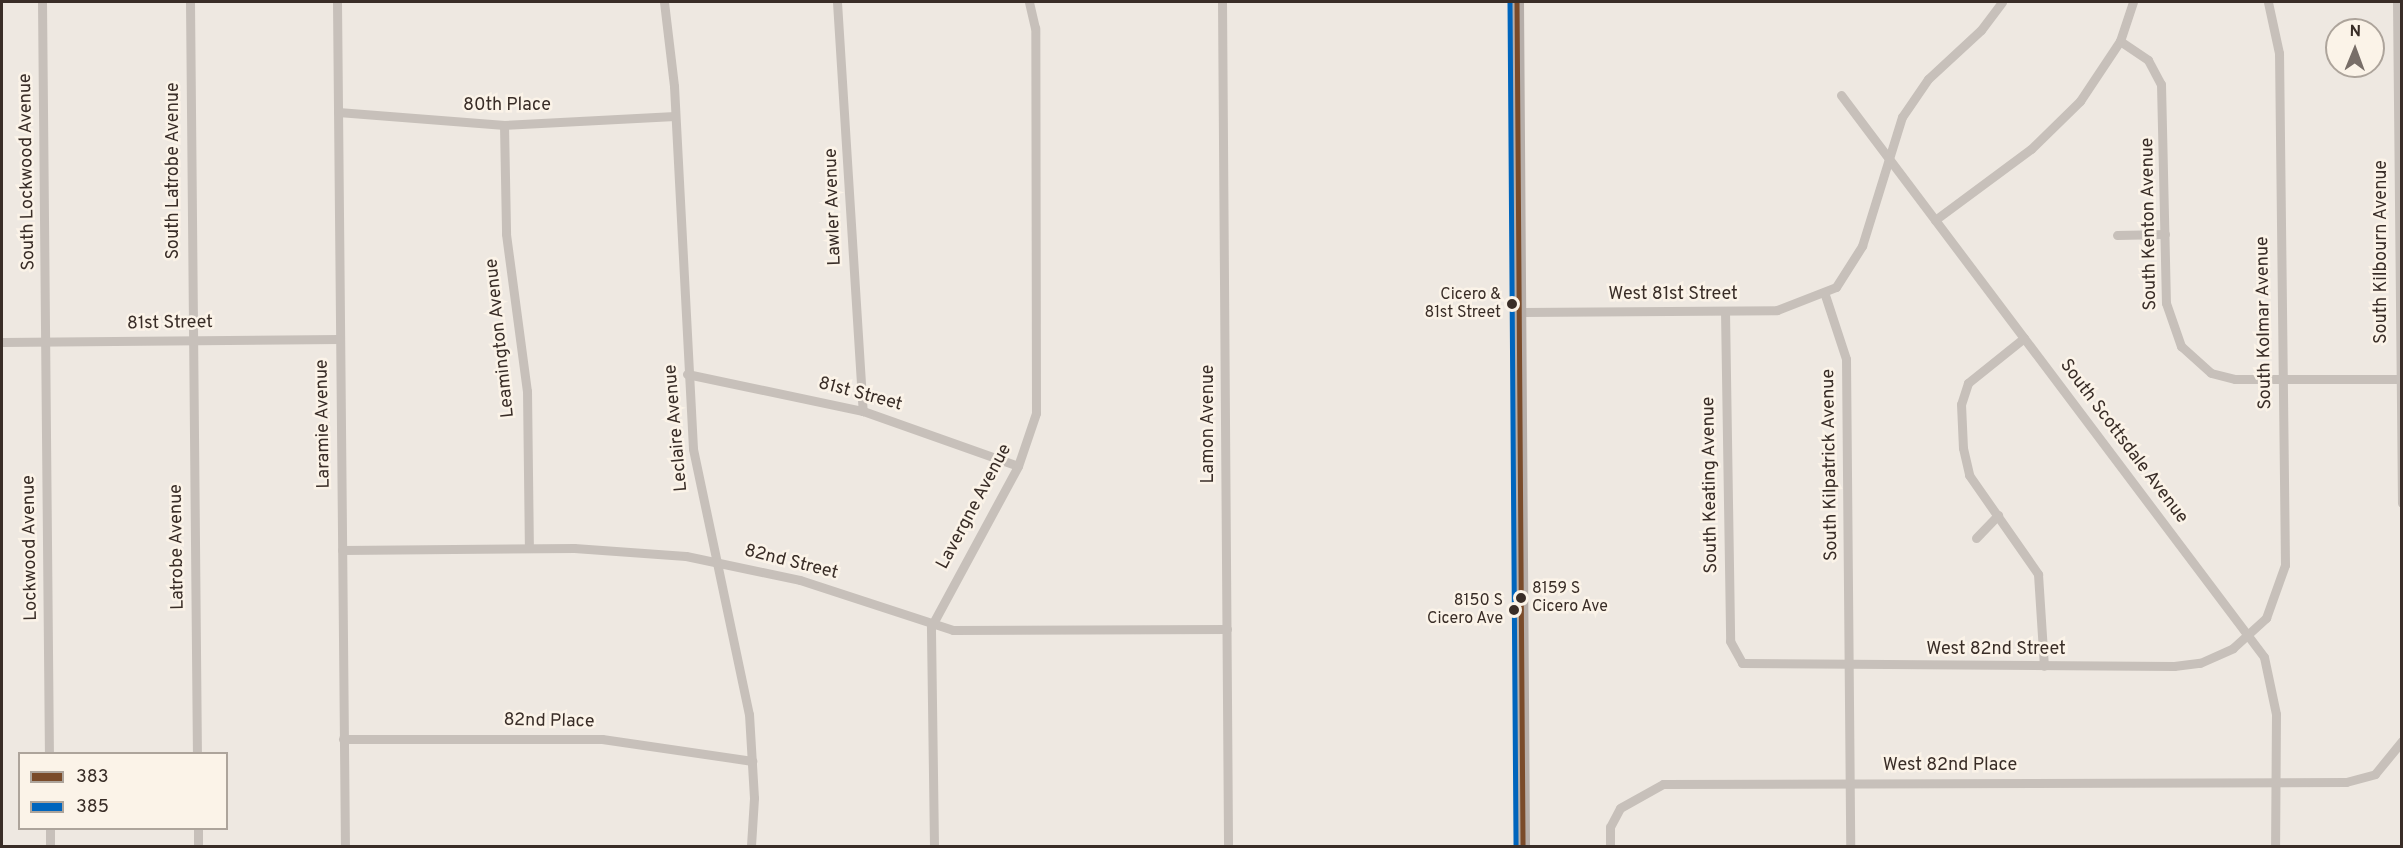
<!DOCTYPE html>
<html>
<head>
<meta charset="utf-8">
<style>
	body { margin:0 }
	#map { position:relative; width:2403px; height:848px; overflow:hidden; background:#eee8e1; font-family:Overpass,sans-serif }
	div>[style] { position:absolute }
	.street>* { height:9px; margin:-4.5px; padding:0 4.5px; transform-origin:4.5px; border-radius:4.5px; background:#c7c0ba }
	.primary>* { height:14px; margin:-7px; padding:0 7px; transform-origin:7px; border-radius:7px; background:#b6aea9 }
	.bus-1>* { height:4.5px; margin:-2.25px; padding:0 2.25px; transform-origin:2.25px; border-radius:2.25px; background:#7a4b2a }
	.bus-2>* { height:4.5px; margin:-2.25px; padding:0 2.25px; transform-origin:2.25px; border-radius:2.25px; background:#0065bd }
	.dots>* { width:16px; height:16px; translate:-50% -50%; box-sizing:border-box; border:3px solid #fbf3e8; border-radius:50% }
	span { translate:-50% -50%; white-space:nowrap; text-align:center; line-height:1.15; -webkit-text-stroke:5px #fbf3e8; paint-order:stroke }
	.bus-label { font-size:16px; color:#392d27 }
	.right { translate:-100% -50%; text-align:right }
	.left { translate:0 -50%; text-align:left }
	.street-label { font-size:18px; color:#392d27 }
	.frame { position:absolute; inset:0; border:3px solid #392d27; pointer-events:none }
	.legend { position:absolute; left:18px; top:752px; width:210px; height:78px; box-sizing:border-box; background:#fbf3e8; border:2px solid #ada49b; margin:0; padding:8px 10px; list-style:none; font-size:18px; color:#392d27 }
	.legend li { display:flex; align-items:center; gap:12px; height:30px }
	.legend b { width:30px; border:2px solid #ada49b }
	.north { position:absolute; left:2325px; top:18px; width:60px; height:60px; box-sizing:border-box; background:#fbf3e8; border:2px solid #ada49b; border-radius:50%; rotate:1deg; font-size:16px; font-weight:700; line-height:24px; text-align:center; color:#392d27 }
	.north::after { content:''; display:block; margin:auto; width:21px; height:27px; background:#786e68; clip-path:polygon(50% 0,100% 100%,50% 72%,0 100%) }
</style>
</head>
<body>
<div id="map">
	<div class="street">
		<div style="left:42px;top:2px;width:752px;rotate:89.47deg"></div>
		<div style="left:190px;top:2px;width:752px;rotate:89.47deg"></div>
		<div style="left:337px;top:2px;width:844px;rotate:89.46deg"></div>
		<div style="left:664px;top:2px;width:85px;rotate:83.2deg"></div>
		<div style="left:674px;top:86px;width:363px;rotate:87deg"></div>
		<div style="left:693px;top:449px;width:271px;rotate:78.1deg"></div>
		<div style="left:749px;top:714px;width:84px;rotate:86.6deg"></div>
		<div style="left:754px;top:798px;width:48px;rotate:93.6deg"></div>
		<div style="left:837px;top:2px;width:410px;rotate:86.4deg"></div>
		<div style="left:1222px;top:2px;width:844px;rotate:89.59deg"></div>
		<div style="left:2397px;top:2px;width:501px;rotate:89.43deg"></div>
		<div style="left:2120px;top:41px;width:34px;rotate:34deg"></div>
		<div style="left:2148px;top:60px;width:27px;rotate:62deg"></div>
		<div style="left:2161px;top:84px;width:219px;rotate:88.7deg"></div>
		<div style="left:2166px;top:303px;width:46px;rotate:70.8deg"></div>
		<div style="left:2181px;top:346px;width:40px;rotate:42deg"></div>
		<div style="left:2211px;top:373px;width:25px;rotate:14deg"></div>
		<div style="left:2235px;top:379px;width:167px"></div>
		<div style="left:1841px;top:95px;width:703px;rotate:53.03deg"></div>
		<div style="left:2264px;top:657px;width:58px;rotate:78.1deg"></div>
		<div style="left:2276px;top:714px;width:132px;rotate:90.4deg"></div>
		<div style="left:338px;top:112px;width:167px;rotate:4.5deg"></div>
		<div style="left:504px;top:125px;width:171px;rotate:-3deg"></div>
		<div style="left:504px;top:125px;width:109px;rotate:88.9deg"></div>
		<div style="left:506px;top:234px;width:158px;rotate:82.4deg"></div>
		<div style="left:527px;top:391px;width:157px;rotate:89.3deg"></div>
		<div style="left:1935px;top:220px;width:119px;rotate:-36.5deg"></div>
		<div style="left:2031px;top:149px;width:69px;rotate:-44.4deg"></div>
		<div style="left:2080px;top:101px;width:72px;rotate:-56.3deg"></div>
		<div style="left:2120px;top:41px;width:41px;rotate:-71.6deg"></div>
		<div style="left:2117px;top:235px;width:48px;rotate:-1.2deg"></div>
		<div style="left:1825px;top:295px;width:67px;rotate:71.8deg"></div>
		<div style="left:1846px;top:359px;width:487px;rotate:89.5deg"></div>
		<div style="left:1725px;top:311px;width:330px;rotate:89.1deg"></div>
		<div style="left:1730px;top:641px;width:25px;rotate:61deg"></div>
		<div style="left:1742px;top:663px;width:432px;rotate:0.4deg"></div>
		<div style="left:2174px;top:666px;width:26px;rotate:-7deg"></div>
		<div style="left:2200px;top:663px;width:36px;rotate:-24deg"></div>
		<div style="left:2233px;top:648px;width:45px;rotate:-42.3deg"></div>
		<div style="left:2266px;top:618px;width:56px;rotate:-70.3deg"></div>
		<div style="left:2285px;top:565px;width:512px;rotate:-90.67deg"></div>
		<div style="left:2279px;top:53px;width:52px;rotate:-102.2deg"></div>
		<div style="left:1519px;top:312px;width:258px;rotate:-0.4deg"></div>
		<div style="left:1777px;top:310px;width:63px;rotate:-21.3deg"></div>
		<div style="left:1836px;top:287px;width:49px;rotate:-57.6deg"></div>
		<div style="left:1862px;top:246px;width:135px;rotate:-72.8deg"></div>
		<div style="left:1902px;top:117px;width:46px;rotate:-55.6deg"></div>
		<div style="left:1928px;top:79px;width:72px;rotate:-42.8deg"></div>
		<div style="left:1981px;top:30px;width:35px;rotate:-53deg"></div>
		<div style="left:2024px;top:338px;width:72px;rotate:141.2deg"></div>
		<div style="left:1968px;top:383px;width:22px;rotate:108deg"></div>
		<div style="left:1961px;top:404px;width:44px;rotate:87.4deg"></div>
		<div style="left:1963px;top:448px;width:28px;rotate:77deg"></div>
		<div style="left:1969px;top:475px;width:121px;rotate:55.1deg"></div>
		<div style="left:2038px;top:574px;width:92px;rotate:86.3deg"></div>
		<div style="left:2px;top:342px;width:337px;rotate:-0.5deg"></div>
		<div style="left:687px;top:374px;width:180px;rotate:11.9deg"></div>
		<div style="left:863px;top:411px;width:164px;rotate:19.5deg"></div>
		<div style="left:1976px;top:538px;width:32px;rotate:-46deg"></div>
		<div style="left:342px;top:550px;width:232px;rotate:-0.5deg"></div>
		<div style="left:574px;top:548px;width:112px;rotate:4.1deg"></div>
		<div style="left:686px;top:556px;width:116px;rotate:11.9deg"></div>
		<div style="left:800px;top:580px;width:161px;rotate:18.1deg"></div>
		<div style="left:953px;top:630px;width:274px;rotate:-0.2deg"></div>
		<div style="left:343px;top:739px;width:259px"></div>
		<div style="left:602px;top:739px;width:152px;rotate:8.3deg"></div>
		<div style="left:50px;top:828px;width:18px;rotate:90deg"></div>
		<div style="left:198px;top:828px;width:18px;rotate:90deg"></div>
		<div style="left:934px;top:846px;width:219px;rotate:-90.8deg"></div>
		<div style="left:931px;top:627px;width:183px;rotate:-61.6deg"></div>
		<div style="left:1018px;top:466px;width:56px;rotate:-71.2deg"></div>
		<div style="left:1036px;top:413px;width:385px;rotate:-90.1deg"></div>
		<div style="left:1035px;top:28px;width:27px;rotate:-103deg"></div>
		<div style="left:1610px;top:846px;width:19px;rotate:-90deg"></div>
		<div style="left:1610px;top:827px;width:21px;rotate:-62deg"></div>
		<div style="left:1620px;top:808px;width:49px;rotate:-29.2deg"></div>
		<div style="left:1663px;top:784px;width:683px;rotate:-0.17deg"></div>
		<div style="left:2346px;top:782px;width:30px;rotate:-15deg"></div>
		<div style="left:2375px;top:774px;width:43px;rotate:-50.7deg"></div>
	</div>
	<div class="primary">
		<div style="left:1517px;top:2px;width:844px;rotate:89.59deg"></div>
	</div>
	<div class="bus-1">
		<div style="left:1517px;top:2px;width:844px;rotate:89.59deg"></div>
	</div>
	<div class="bus-2">
		<div style="left:1510px;top:2px;width:844px;rotate:89.59deg"></div>
	</div>
	<div class="dots">
		<div style="left:1512px;top:304px;background:#392d27"></div>
		<div style="left:1521px;top:598px;background:#392d27"></div>
		<div style="left:1514px;top:610px;background:#392d27"></div>
	</div>
	<div class="bus-label">
		<span class="right" style="left:1501px;top:304px">Cicero &amp;<br>81st Street</span>
		<span class="left" style="left:1532px;top:598px">8159 S<br>Cicero Ave</span>
		<span class="right" style="left:1503px;top:610px">8150 S<br>Cicero Ave</span>
	</div>
	<div class="street-label">
		<span style="left:507px;top:106px">80th Place</span>
		<span style="left:174px;top:171px;rotate:-90deg">South Latrobe Avenue</span>
		<span style="left:28px;top:172px;rotate:-91deg">South Lockwood Avenue</span>
		<span style="left:834px;top:207px;rotate:-92deg">Lawler Avenue</span>
		<span style="left:2150px;top:224px;rotate:-91deg">South Kenton Avenue</span>
		<span style="left:2382px;top:252px;rotate:-90deg">South Kilbourn Avenue</span>
		<span style="left:1673px;top:295px">West 81st Street</span>
		<span style="left:2265px;top:323px;rotate:-91deg">South Kolmar Avenue</span>
		<span style="left:170px;top:324px;rotate:-1deg">81st Street</span>
		<span style="left:501px;top:338px;rotate:-96deg">Leamington Avenue</span>
		<span style="left:860px;top:395px;rotate:15deg">81st Street</span>
		<span style="left:324px;top:424px;rotate:-91deg">Laramie Avenue</span>
		<span style="left:1209px;top:424px;rotate:-90deg">Lamon Avenue</span>
		<span style="left:677px;top:428px;rotate:-95deg">Leclaire Avenue</span>
		<span style="left:2123px;top:442px;rotate:53deg">South Scottsdale Avenue</span>
		<span style="left:1831px;top:465px;rotate:-91deg">South Kilpatrick Avenue</span>
		<span style="left:1711px;top:485px;rotate:-91deg">South Keating Avenue</span>
		<span style="left:975px;top:507px;rotate:-62deg">Lavergne Avenue</span>
		<span style="left:178px;top:547px;rotate:-91deg">Latrobe Avenue</span>
		<span style="left:31px;top:548px;rotate:-91deg">Lockwood Avenue</span>
		<span style="left:791px;top:563px;rotate:14deg">82nd Street</span>
		<span style="left:1996px;top:650px">West 82nd Street</span>
		<span style="left:549px;top:722px;rotate:1deg">82nd Place</span>
		<span style="left:1950px;top:766px">West 82nd Place</span>
	</div>
	<div class="frame"></div>
	<ul class="legend">
	<li><b style="height:8px;background:#7a4b2a"></b>383</li>
	<li><b style="height:8px;background:#0065bd"></b>385</li>
	</ul>
	<div class="north">N</div>
</div>
</body>
</html>
